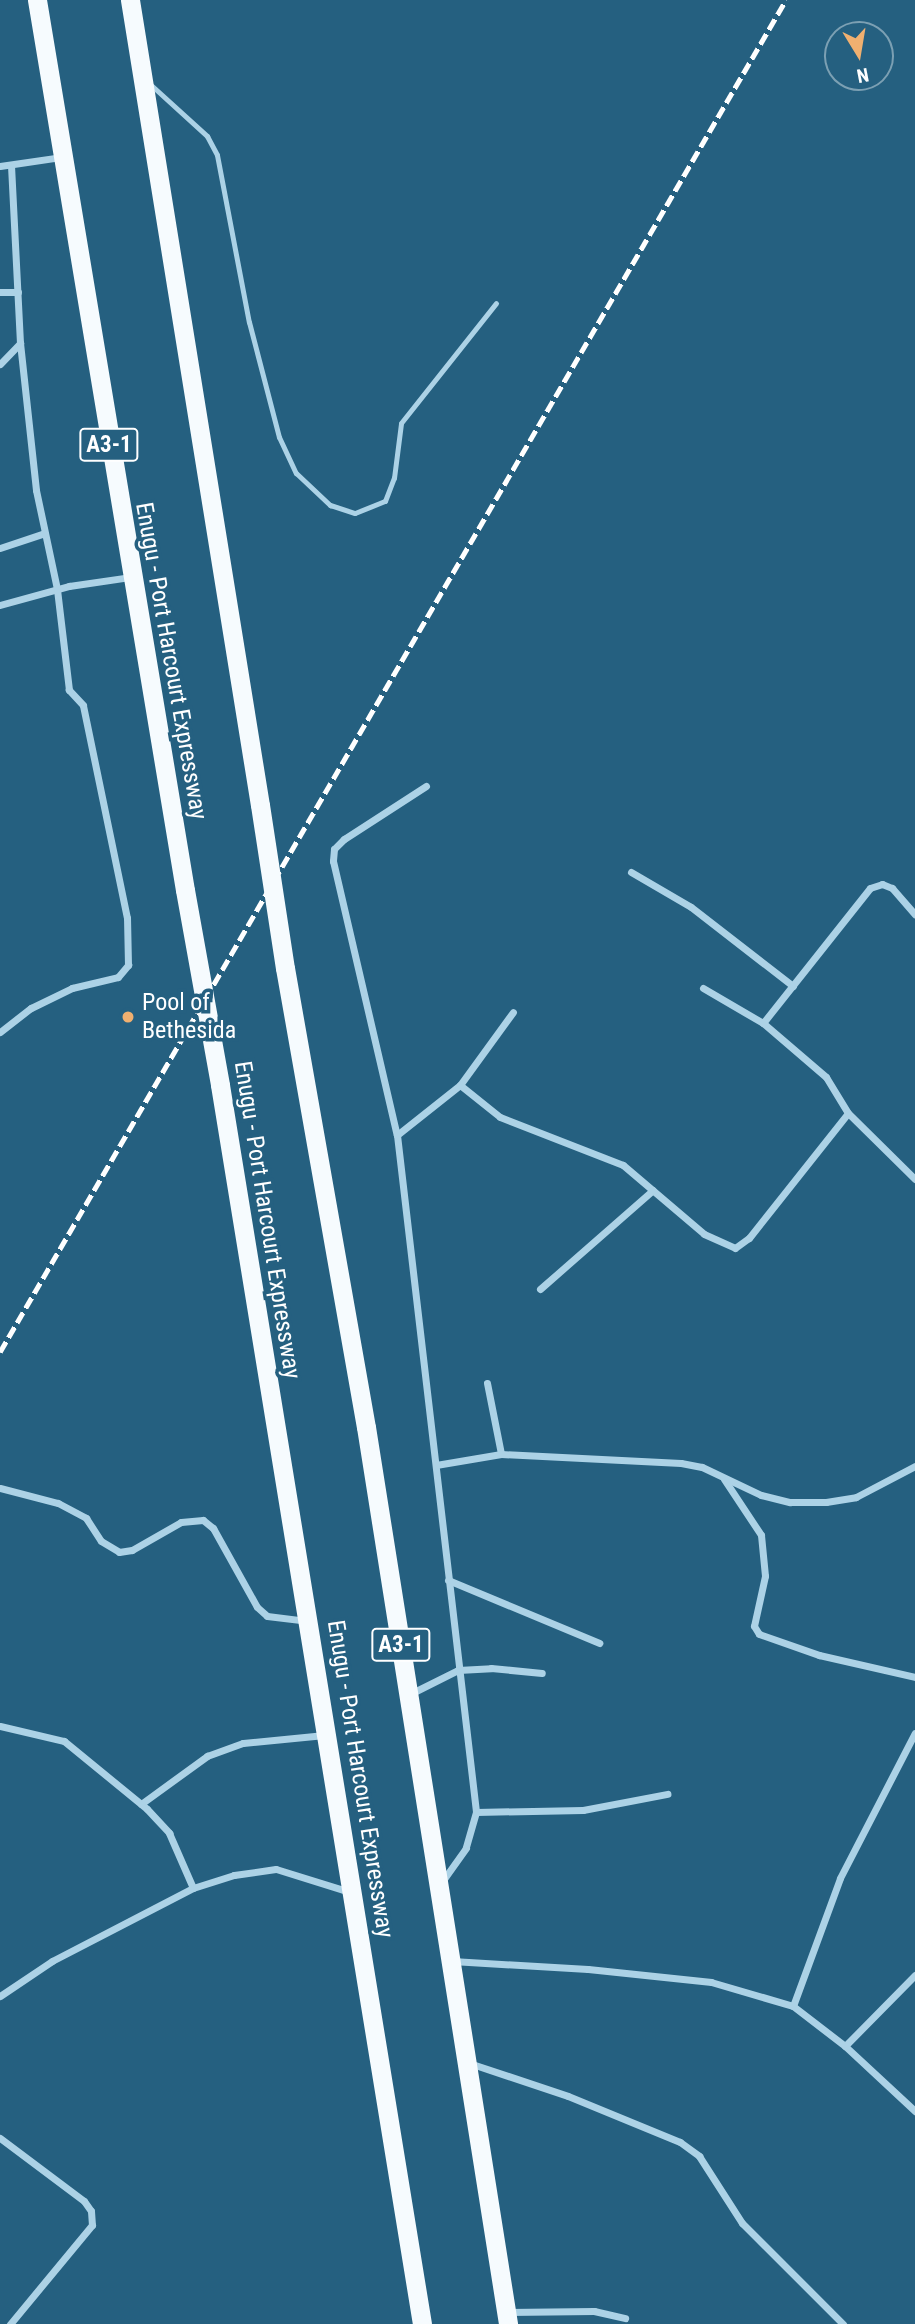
<!DOCTYPE html>
<html>
<head>
<meta charset="utf-8">
<style>
	body { margin:0 }
	#map { position:relative; width:915px; height:2324px; overflow:hidden; background:#256080; font-family:"Roboto Condensed",sans-serif }
	div>[style] { position:absolute }
	.service>* { height:5px; margin:-2.5px; padding:0 2.5px; transform-origin:2.5px; border-radius:2.5px; background:#acd2e6 }
	.minor>* { height:7px; margin:-3.5px; padding:0 3.5px; transform-origin:3.5px; border-radius:3.5px; background:#acd2e6 }
	.trunk>* { height:19px; margin:-9.5px; padding:0 9.5px; transform-origin:9.5px; border-radius:9.5px; background:#f6fbfe }
	.rail>* { height:5px; margin-top:-2.5px; transform-origin:0; background:repeating-linear-gradient(90deg,#fff 0 12px,transparent 0 17px) }
	.trunk-bridge>* { height:19px; margin:-9.5px; padding:0 9.5px; transform-origin:9.5px; border-radius:9.5px; background:#f6fbfe }
	.dots>* { width:19px; height:19px; translate:-50% -50%; box-sizing:border-box; border:4px solid #256080; border-radius:50% }
	span { translate:-50% -50%; white-space:nowrap; text-align:center; line-height:1.15; -webkit-text-stroke:7px #256080; paint-order:stroke }
	.shield-label span { padding:2px 5px; background:#256080; border:2px solid; border-radius:5px; -webkit-text-stroke-width:0 }
	.shield-label { font-size:23px; color:#fff; font-weight:700 }
	.street-label { font-size:24px; color:#fff }
	.poi-label { font-size:24px; color:#fff }
	.left { translate:0 -50%; text-align:left }
	.north { position:absolute; left:824px; top:21px; width:70px; height:70px; box-sizing:border-box; background:#256080; border:2px solid #7ca0b3; border-radius:50%; rotate:169deg; font-size:19px; font-weight:700; line-height:28px; text-align:center; color:#fff }
	.north::after { content:''; display:block; margin:auto; width:24px; height:32px; background:#f0b070; clip-path:polygon(50% 0,100% 100%,50% 72%,0 100%) }
</style>
</head>
<body>
<div id="map">
	<div class="service">
		<div style="left:151px;top:85px;width:76px;rotate:42.3deg"></div>
		<div style="left:207px;top:136px;width:21px;rotate:62deg"></div>
		<div style="left:217px;top:155px;width:170px;rotate:79.2deg"></div>
		<div style="left:249px;top:322px;width:119px;rotate:75.4deg"></div>
		<div style="left:279px;top:437px;width:40px;rotate:65deg"></div>
		<div style="left:296px;top:473px;width:47px;rotate:43.3deg"></div>
		<div style="left:330px;top:505px;width:26px;rotate:18deg"></div>
		<div style="left:355px;top:513px;width:32px;rotate:-22deg"></div>
		<div style="left:385px;top:501px;width:25px;rotate:-69deg"></div>
		<div style="left:394px;top:478px;width:55px;rotate:-82.7deg"></div>
		<div style="left:401px;top:423px;width:153px;rotate:-51.6deg"></div>
	</div>
	<div class="minor">
		<div style="left:0;top:166px;width:63px;rotate:-8.3deg"></div>
		<div style="left:0;top:292px;width:18px"></div>
		<div style="left:0;top:364px;width:29px;rotate:-46deg"></div>
		<div style="left:0;top:548px;width:47px;rotate:-18.4deg"></div>
		<div style="left:0;top:605px;width:72px;rotate:-15.4deg"></div>
		<div style="left:69px;top:586px;width:63px;rotate:-8.3deg"></div>
		<div style="left:426px;top:786px;width:98px;rotate:147.1deg"></div>
		<div style="left:344px;top:839px;width:14px;rotate:135deg"></div>
		<div style="left:334px;top:849px;width:12px;rotate:95deg"></div>
		<div style="left:333px;top:861px;width:281px;rotate:76.9deg"></div>
		<div style="left:397px;top:1135px;width:682px;rotate:83.34deg"></div>
		<div style="left:476px;top:1812px;width:37px;rotate:106deg"></div>
		<div style="left:466px;top:1848px;width:43px;rotate:125.5deg"></div>
		<div style="left:631px;top:872px;width:69px;rotate:30.3deg"></div>
		<div style="left:691px;top:907px;width:129px;rotate:37.8deg"></div>
		<div style="left:703px;top:988px;width:69px;rotate:30.3deg"></div>
		<div style="left:763px;top:1023px;width:83px;rotate:40.6deg"></div>
		<div style="left:826px;top:1077px;width:42px;rotate:58.6deg"></div>
		<div style="left:848px;top:1113px;width:94px;rotate:44.6deg"></div>
		<div style="left:763px;top:1023px;width:172px;rotate:-51.6deg"></div>
		<div style="left:870px;top:888px;width:13px;rotate:-18deg"></div>
		<div style="left:882px;top:884px;width:11px;rotate:22deg"></div>
		<div style="left:892px;top:888px;width:35px;rotate:49deg"></div>
		<div style="left:0;top:1032px;width:39px;rotate:-38deg"></div>
		<div style="left:31px;top:1008px;width:46px;rotate:-26deg"></div>
		<div style="left:72px;top:988px;width:47px;rotate:-13.4deg"></div>
		<div style="left:118px;top:977px;width:16px;rotate:-50deg"></div>
		<div style="left:128px;top:965px;width:47px;rotate:-91.2deg"></div>
		<div style="left:127px;top:918px;width:217px;rotate:-101.7deg"></div>
		<div style="left:83px;top:705px;width:21px;rotate:-133deg"></div>
		<div style="left:69px;top:690px;width:102px;rotate:-96.8deg"></div>
		<div style="left:57px;top:589px;width:101px;rotate:-102deg"></div>
		<div style="left:36px;top:490px;width:148px;rotate:-96.2deg"></div>
		<div style="left:20px;top:343px;width:178px;rotate:-92.9deg"></div>
		<div style="left:460px;top:1085px;width:51px;rotate:38.7deg"></div>
		<div style="left:500px;top:1117px;width:132px;rotate:21.3deg"></div>
		<div style="left:623px;top:1165px;width:106px;rotate:40.4deg"></div>
		<div style="left:704px;top:1234px;width:34px;rotate:24deg"></div>
		<div style="left:735px;top:1248px;width:17px;rotate:-36deg"></div>
		<div style="left:749px;top:1238px;width:159px;rotate:-51.6deg"></div>
		<div style="left:397px;top:1135px;width:80px;rotate:-38.4deg"></div>
		<div style="left:460px;top:1085px;width:90px;rotate:-54deg"></div>
		<div style="left:540px;top:1289px;width:150px;rotate:-41.2deg"></div>
		<div style="left:487px;top:1383px;width:72px;rotate:78.8deg"></div>
		<div style="left:436px;top:1465px;width:66px;rotate:-9.6deg"></div>
		<div style="left:501px;top:1454px;width:180px;rotate:2.9deg"></div>
		<div style="left:681px;top:1463px;width:21px;rotate:11deg"></div>
		<div style="left:702px;top:1467px;width:65px;rotate:25.4deg"></div>
		<div style="left:761px;top:1495px;width:30px;rotate:14deg"></div>
		<div style="left:790px;top:1502px;width:36px"></div>
		<div style="left:826px;top:1502px;width:30px;rotate:-9deg"></div>
		<div style="left:856px;top:1497px;width:67px;rotate:-27.7deg"></div>
		<div style="left:724px;top:1479px;width:67px;rotate:56.5deg"></div>
		<div style="left:761px;top:1535px;width:41px;rotate:84.4deg"></div>
		<div style="left:765px;top:1576px;width:51px;rotate:102.4deg"></div>
		<div style="left:754px;top:1626px;width:9px;rotate:58deg"></div>
		<div style="left:759px;top:1634px;width:64px;rotate:19.3deg"></div>
		<div style="left:819px;top:1655px;width:98px;rotate:12.9deg"></div>
		<div style="left:0;top:1488px;width:60px;rotate:14.5deg"></div>
		<div style="left:58px;top:1503px;width:32px;rotate:28deg"></div>
		<div style="left:86px;top:1518px;width:27px;rotate:57deg"></div>
		<div style="left:101px;top:1541px;width:21px;rotate:31deg"></div>
		<div style="left:119px;top:1552px;width:13px;rotate:-9deg"></div>
		<div style="left:132px;top:1550px;width:56px;rotate:-29.7deg"></div>
		<div style="left:181px;top:1522px;width:22px;rotate:-5deg"></div>
		<div style="left:203px;top:1520px;width:13px;rotate:39deg"></div>
		<div style="left:213px;top:1528px;width:90px;rotate:60.9deg"></div>
		<div style="left:257px;top:1607px;width:13px;rotate:42deg"></div>
		<div style="left:267px;top:1616px;width:38px;rotate:7deg"></div>
		<div style="left:448px;top:1580px;width:164px;rotate:22.6deg"></div>
		<div style="left:410px;top:1694px;width:54px;rotate:-26.6deg"></div>
		<div style="left:458px;top:1670px;width:33px;rotate:-3deg"></div>
		<div style="left:491px;top:1668px;width:51px;rotate:5.6deg"></div>
		<div style="left:0;top:1726px;width:66px;rotate:13.2deg"></div>
		<div style="left:64px;top:1741px;width:107px;rotate:39.3deg"></div>
		<div style="left:147px;top:1809px;width:33px;rotate:47deg"></div>
		<div style="left:169px;top:1833px;width:60px;rotate:66.4deg"></div>
		<div style="left:141px;top:1804px;width:82px;rotate:-36deg"></div>
		<div style="left:207px;top:1756px;width:38px;rotate:-20deg"></div>
		<div style="left:243px;top:1743px;width:82px;rotate:-5.6deg"></div>
		<div style="left:476px;top:1812px;width:107px;rotate:-1.1deg"></div>
		<div style="left:583px;top:1810px;width:86px;rotate:-10.8deg"></div>
		<div style="left:452px;top:1961px;width:136px;rotate:3.4deg"></div>
		<div style="left:588px;top:1969px;width:124px;rotate:6deg"></div>
		<div style="left:711px;top:1982px;width:85px;rotate:16.3deg"></div>
		<div style="left:793px;top:2006px;width:66px;rotate:37.6deg"></div>
		<div style="left:845px;top:2046px;width:96px;rotate:42.9deg"></div>
		<div style="left:0;top:1996px;width:63px;rotate:-33.9deg"></div>
		<div style="left:52px;top:1961px;width:159px;rotate:-27.4deg"></div>
		<div style="left:193px;top:1888px;width:43px;rotate:-17.6deg"></div>
		<div style="left:234px;top:1875px;width:42px;rotate:-8.1deg"></div>
		<div style="left:276px;top:1869px;width:77px;rotate:17.3deg"></div>
		<div style="left:793px;top:2006px;width:136px;rotate:-69.8deg"></div>
		<div style="left:840px;top:1878px;width:163px;rotate:-62.7deg"></div>
		<div style="left:845px;top:2046px;width:100px;rotate:-45.4deg"></div>
		<div style="left:469px;top:2063px;width:104px;rotate:18.4deg"></div>
		<div style="left:568px;top:2096px;width:121px;rotate:22.3deg"></div>
		<div style="left:680px;top:2142px;width:24px;rotate:36deg"></div>
		<div style="left:699px;top:2156px;width:80px;rotate:57.3deg"></div>
		<div style="left:742px;top:2223px;width:143px;rotate:45deg"></div>
		<div style="left:0;top:2138px;width:105px;rotate:36.9deg"></div>
		<div style="left:84px;top:2201px;width:12px;rotate:55deg"></div>
		<div style="left:91px;top:2211px;width:14px;rotate:86deg"></div>
		<div style="left:92px;top:2225px;width:129px;rotate:129.6deg"></div>
		<div style="left:507px;top:2312px;width:87px;rotate:-0.7deg"></div>
		<div style="left:594px;top:2311px;width:32px;rotate:13deg"></div>
	</div>
	<div class="trunk">
		<div style="left:37px;top:0;width:902px;rotate:80.56deg"></div>
		<div style="left:130px;top:0;width:815px;rotate:80.83deg"></div>
		<div style="left:285px;top:968px;width:466px;rotate:80deg"></div>
		<div style="left:366px;top:1427px;width:908px;rotate:81deg"></div>
		<div style="left:220px;top:1085px;width:1255px;rotate:80.74deg"></div>
	</div>
	<div class="rail">
		<div style="left:0;top:1352px;width:1564px;rotate:-59.83deg"></div>
	</div>
	<div class="trunk-bridge">
		<div style="left:260px;top:805px;width:165px;rotate:81.3deg"></div>
		<div style="left:185px;top:890px;width:198px;rotate:79.8deg"></div>
	</div>
	<div class="dots">
		<div style="left:128px;top:1017px;background:#f0b070"></div>
	</div>
	<div class="shield-label">
		<span style="left:109px;top:445px">A3-1</span>
		<span style="left:401px;top:1645px">A3-1</span>
	</div>
	<div class="street-label">
		<span style="left:171px;top:661px;rotate:80deg">Enugu - Port Harcourt Expressway</span>
		<span style="left:267px;top:1220px;rotate:81deg">Enugu - Port Harcourt Expressway</span>
		<span style="left:360px;top:1779px;rotate:81deg">Enugu - Port Harcourt Expressway</span>
	</div>
	<div class="poi-label">
		<span class="left" style="left:142px;top:1017px">Pool of<br>Bethesida</span>
	</div>
	<div class="north">N</div>
</div>
</body>
</html>
